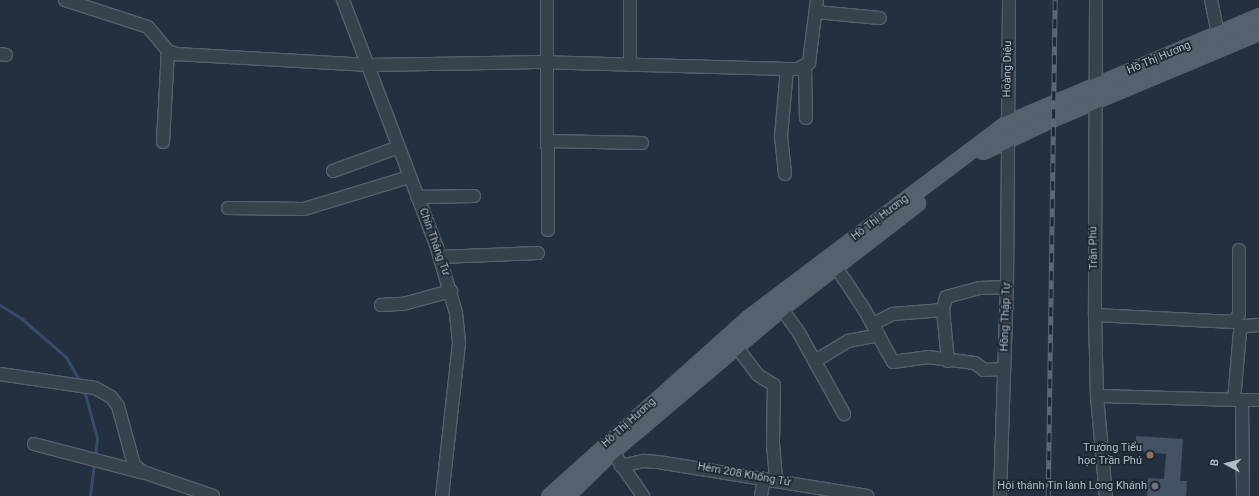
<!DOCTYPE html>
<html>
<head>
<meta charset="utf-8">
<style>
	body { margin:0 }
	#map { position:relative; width:1259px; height:496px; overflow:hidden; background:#23303f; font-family:Roboto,sans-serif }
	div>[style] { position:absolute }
	.stream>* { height:3px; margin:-1.5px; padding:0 1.5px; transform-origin:1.5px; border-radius:1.5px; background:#364c67 }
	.building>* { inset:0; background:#445364 }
	.roads { filter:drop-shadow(1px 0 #55606d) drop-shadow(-1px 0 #55606d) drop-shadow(0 1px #55606d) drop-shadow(0 -1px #55606d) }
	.minor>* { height:12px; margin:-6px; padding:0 6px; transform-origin:6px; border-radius:6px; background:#37424f }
	.major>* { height:15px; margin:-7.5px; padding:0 7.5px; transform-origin:7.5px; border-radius:7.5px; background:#55616f }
	.rail>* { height:4.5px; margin-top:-2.25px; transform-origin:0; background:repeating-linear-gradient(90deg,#1c2734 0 9px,#596676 0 18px); box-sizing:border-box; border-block:1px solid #596676 }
	.dots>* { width:11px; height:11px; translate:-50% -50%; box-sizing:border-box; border:2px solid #1c2734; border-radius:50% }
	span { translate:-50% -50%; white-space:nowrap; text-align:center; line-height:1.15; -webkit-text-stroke:3.5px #1c2734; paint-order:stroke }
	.street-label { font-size:11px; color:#b3bdca }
	.poi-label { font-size:11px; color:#b3bdca }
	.right { translate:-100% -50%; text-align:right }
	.north { position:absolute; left:1207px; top:444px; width:40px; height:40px; -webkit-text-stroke:3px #1c2734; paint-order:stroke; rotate:277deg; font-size:11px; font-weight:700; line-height:16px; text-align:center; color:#b3bdca }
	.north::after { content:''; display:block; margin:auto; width:14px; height:18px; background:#b3bdca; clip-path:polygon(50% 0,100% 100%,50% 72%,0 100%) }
</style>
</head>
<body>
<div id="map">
	<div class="stream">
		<div style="left:0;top:305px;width:25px;rotate:32deg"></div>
		<div style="left:21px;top:318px;width:60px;rotate:40.9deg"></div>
		<div style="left:66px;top:357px;width:30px;rotate:60deg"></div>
		<div style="left:84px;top:390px;width:50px;rotate:74.8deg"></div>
		<div style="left:97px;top:438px;width:18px;rotate:96deg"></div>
		<div style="left:90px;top:496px;width:34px;rotate:-83deg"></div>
	</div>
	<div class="building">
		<div style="clip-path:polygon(1136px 436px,1183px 439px,1180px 481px,1187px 481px,1186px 496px,1147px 496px,1148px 478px,1164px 479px,1166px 454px,1135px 451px)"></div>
	</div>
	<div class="roads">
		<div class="minor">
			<div style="left:65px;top:0;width:87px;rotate:18deg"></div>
			<div style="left:148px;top:27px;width:31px;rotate:50deg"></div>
			<div style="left:168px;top:51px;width:9px;rotate:21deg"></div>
			<div style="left:176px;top:54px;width:193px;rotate:3.3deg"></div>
			<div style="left:369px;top:65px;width:167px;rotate:-1deg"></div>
			<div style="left:536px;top:62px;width:251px;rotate:1.6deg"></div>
			<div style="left:787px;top:69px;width:11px"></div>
			<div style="left:798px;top:69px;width:13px;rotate:-29deg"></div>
			<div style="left:809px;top:63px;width:64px;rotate:-82.8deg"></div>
			<div style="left:343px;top:0;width:265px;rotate:69.2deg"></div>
			<div style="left:437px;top:248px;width:68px;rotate:73.7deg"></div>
			<div style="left:456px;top:313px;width:30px;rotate:84deg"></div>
			<div style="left:459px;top:343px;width:154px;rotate:96.3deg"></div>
			<div style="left:547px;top:0;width:230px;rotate:89.8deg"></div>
			<div style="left:630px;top:0;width:65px;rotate:90deg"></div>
			<div style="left:1096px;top:0;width:315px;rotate:90.2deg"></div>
			<div style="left:1095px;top:315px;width:81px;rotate:88.6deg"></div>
			<div style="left:1097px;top:396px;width:100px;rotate:84.9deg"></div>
			<div style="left:1211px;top:0;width:44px;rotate:78.2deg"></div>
			<div style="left:816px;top:12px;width:64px;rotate:5.4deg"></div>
			<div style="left:0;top:54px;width:6px;rotate:9deg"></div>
			<div style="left:805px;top:67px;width:51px;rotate:88.9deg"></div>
			<div style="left:548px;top:141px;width:94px;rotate:1.2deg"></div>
			<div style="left:163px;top:142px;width:91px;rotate:-86.9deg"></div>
			<div style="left:333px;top:171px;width:70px;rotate:-20deg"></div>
			<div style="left:785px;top:174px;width:37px;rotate:-96deg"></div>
			<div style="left:781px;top:137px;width:68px;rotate:-85deg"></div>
			<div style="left:417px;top:197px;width:57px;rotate:-1deg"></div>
			<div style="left:228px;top:208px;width:76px;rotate:0.8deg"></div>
			<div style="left:304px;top:209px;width:110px;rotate:-16.9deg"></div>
			<div style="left:440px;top:257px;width:98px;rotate:-2.3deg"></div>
			<div style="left:836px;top:267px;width:50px;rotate:56.3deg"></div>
			<div style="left:864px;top:309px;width:60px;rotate:61.3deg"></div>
			<div style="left:893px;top:362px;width:35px;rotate:-8deg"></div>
			<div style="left:928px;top:357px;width:47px;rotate:7.3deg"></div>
			<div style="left:975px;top:363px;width:11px;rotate:38deg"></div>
			<div style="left:984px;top:370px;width:20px;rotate:-3deg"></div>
			<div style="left:381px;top:305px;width:22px;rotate:-3deg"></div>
			<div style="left:403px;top:304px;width:50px;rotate:-15.2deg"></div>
			<div style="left:781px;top:308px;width:31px;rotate:54deg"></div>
			<div style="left:799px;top:333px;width:93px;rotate:60.9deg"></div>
			<div style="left:1095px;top:315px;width:139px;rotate:2.9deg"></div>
			<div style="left:1234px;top:322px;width:9px;rotate:-58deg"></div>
			<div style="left:1239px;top:314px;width:64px;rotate:-90deg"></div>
			<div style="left:873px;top:324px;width:22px;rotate:-27deg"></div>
			<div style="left:893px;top:314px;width:50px;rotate:-4.6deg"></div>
			<div style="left:736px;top:346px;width:36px;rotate:53deg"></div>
			<div style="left:758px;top:375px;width:19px;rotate:32deg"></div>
			<div style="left:774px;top:385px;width:59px;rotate:91deg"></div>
			<div style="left:773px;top:444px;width:37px;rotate:85deg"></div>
			<div style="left:815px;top:361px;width:39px;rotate:-31deg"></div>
			<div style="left:848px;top:341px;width:31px;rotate:-11deg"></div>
			<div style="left:948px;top:361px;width:51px;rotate:-95.6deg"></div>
			<div style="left:943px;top:310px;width:13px;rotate:-77deg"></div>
			<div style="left:946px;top:297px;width:35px;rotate:-15deg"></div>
			<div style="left:980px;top:288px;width:27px;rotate:-2deg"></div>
			<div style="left:0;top:374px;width:96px;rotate:8.4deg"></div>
			<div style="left:95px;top:388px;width:18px;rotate:29deg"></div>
			<div style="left:111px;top:397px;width:11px;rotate:52deg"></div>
			<div style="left:118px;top:406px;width:61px;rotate:74.8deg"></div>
			<div style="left:134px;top:465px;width:11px;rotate:38deg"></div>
			<div style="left:143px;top:472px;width:74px;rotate:18.9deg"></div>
			<div style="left:1097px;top:396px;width:145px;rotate:1.6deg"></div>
			<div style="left:1242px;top:400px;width:96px;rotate:89.4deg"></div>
			<div style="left:1234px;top:400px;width:69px;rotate:-85deg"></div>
			<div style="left:1240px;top:331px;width:6px;rotate:-51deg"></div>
			<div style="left:1244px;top:326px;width:15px;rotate:-4deg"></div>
			<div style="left:1242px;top:400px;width:17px"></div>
			<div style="left:34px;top:444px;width:111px;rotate:14.7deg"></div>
			<div style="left:612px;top:451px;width:55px;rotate:55.4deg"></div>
			<div style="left:621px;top:466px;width:23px;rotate:-13deg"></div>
			<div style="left:643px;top:461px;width:15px;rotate:4deg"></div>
			<div style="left:658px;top:462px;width:212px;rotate:9.2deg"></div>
			<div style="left:761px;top:496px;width:17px;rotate:-80deg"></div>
			<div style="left:1000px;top:496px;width:209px;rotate:-88.1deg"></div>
			<div style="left:1007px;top:287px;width:287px;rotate:-89.6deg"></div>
		</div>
		<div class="major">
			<div style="left:983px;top:151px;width:77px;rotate:-25.2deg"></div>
			<div style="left:1053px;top:118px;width:223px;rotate:-22.7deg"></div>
			<div style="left:549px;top:496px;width:267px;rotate:-41.8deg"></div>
			<div style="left:748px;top:318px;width:324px;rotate:-37deg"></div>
			<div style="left:1007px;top:123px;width:274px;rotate:-23deg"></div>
			<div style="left:566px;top:496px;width:64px;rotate:-44.4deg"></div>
			<div style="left:612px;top:451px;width:221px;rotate:-40.2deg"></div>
			<div style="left:781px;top:308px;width:172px;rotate:-37.7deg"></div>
		</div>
	</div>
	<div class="rail">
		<div style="left:1048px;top:496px;width:496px;rotate:-89.2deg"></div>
	</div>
	<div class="dots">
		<div style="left:1150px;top:455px;background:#8d6e63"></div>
		<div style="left:1155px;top:486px;background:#6b7280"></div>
	</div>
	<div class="street-label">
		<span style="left:1159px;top:58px;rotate:-23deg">Hồ Thị Hương</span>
		<span style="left:1008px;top:69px;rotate:-89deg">Hoàng Diệu</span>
		<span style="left:880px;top:218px;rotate:-37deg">Hồ Thị Hương</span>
		<span style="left:434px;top:242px;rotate:70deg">Chín Tháng Tư</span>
		<span style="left:1094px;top:248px;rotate:-91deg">Trần Phú</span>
		<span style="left:1006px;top:317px;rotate:-88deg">Hồng Thập Tự</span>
		<span style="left:629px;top:423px;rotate:-42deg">Hồ Thị Hương</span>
		<span style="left:744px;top:475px;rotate:10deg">Hẻm 208 Khổng Tử</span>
	</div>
	<div class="poi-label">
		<span class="right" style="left:1142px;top:455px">Trường Tiểu<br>học Trần Phú</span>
		<span class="right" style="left:1147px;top:486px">Hội thánh Tin lành Long Khánh</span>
	</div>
	<div class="north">B</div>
</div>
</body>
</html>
